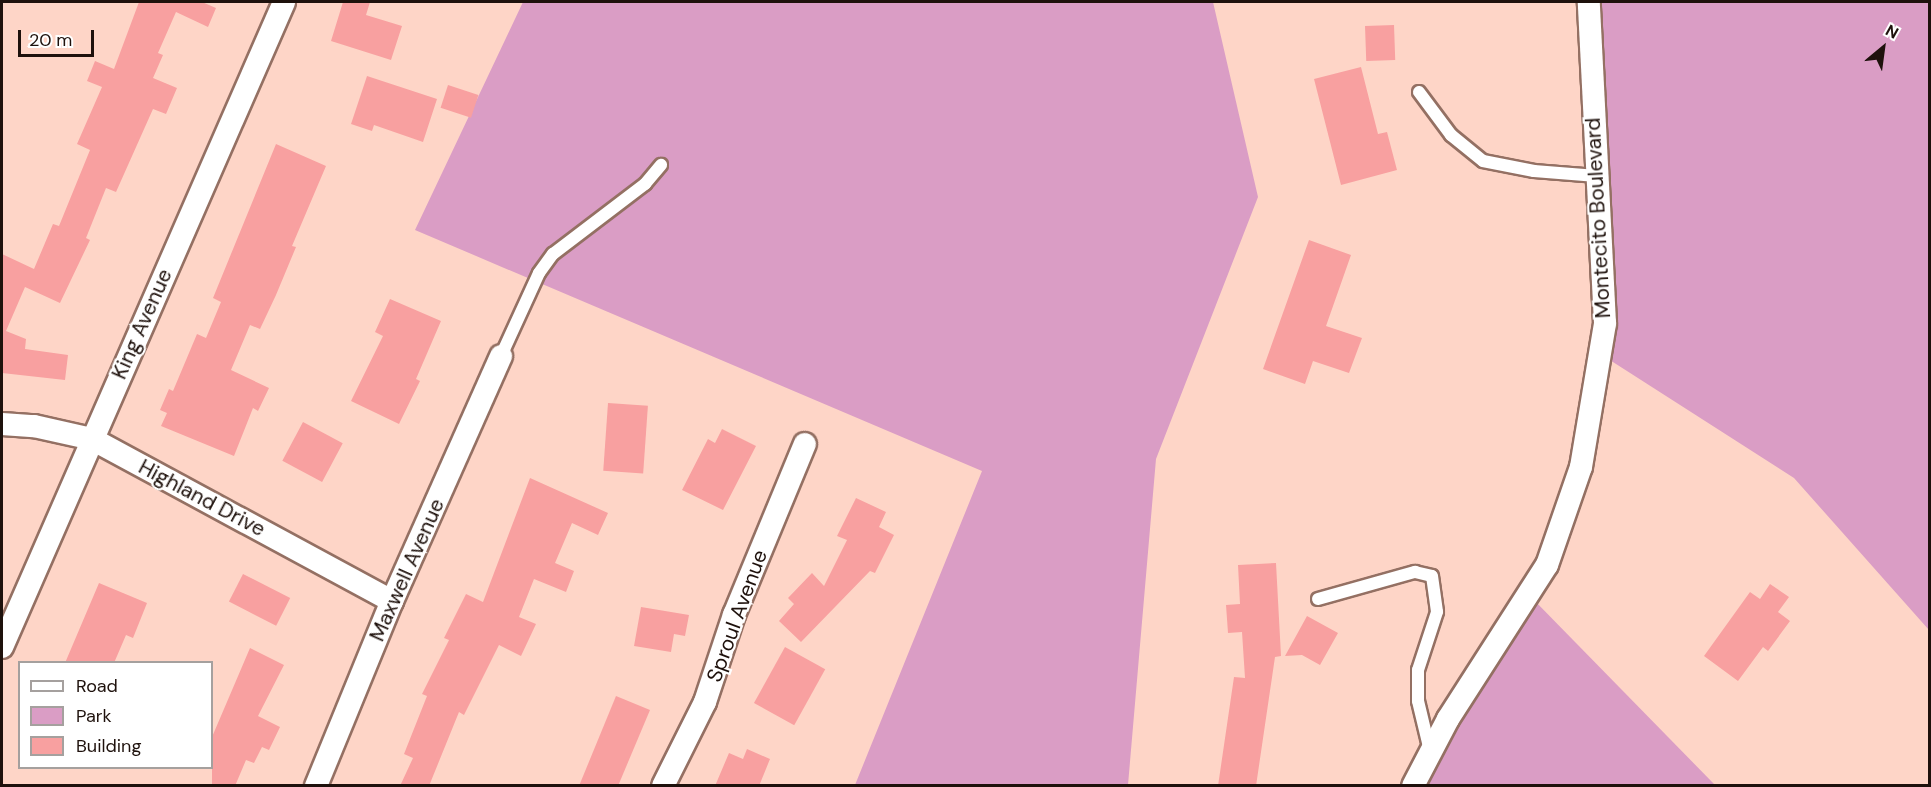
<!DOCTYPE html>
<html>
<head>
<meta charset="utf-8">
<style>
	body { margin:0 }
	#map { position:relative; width:1931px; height:787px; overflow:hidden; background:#fed5c7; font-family:"DM Sans",sans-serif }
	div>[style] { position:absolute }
	.green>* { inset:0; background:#da9dc5 }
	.building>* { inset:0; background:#f8a0a0; transform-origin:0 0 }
	.roads { filter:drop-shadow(2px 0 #947063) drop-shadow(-2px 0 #947063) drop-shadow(0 2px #947063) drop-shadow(0 -2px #947063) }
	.lane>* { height:12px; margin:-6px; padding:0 6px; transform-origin:6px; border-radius:6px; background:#fff }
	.street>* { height:22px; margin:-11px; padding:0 11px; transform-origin:11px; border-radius:11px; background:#fff }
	span { translate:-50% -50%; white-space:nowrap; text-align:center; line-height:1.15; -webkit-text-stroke:4.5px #fff; paint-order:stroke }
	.street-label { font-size:21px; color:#1e110c }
	.frame { position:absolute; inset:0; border:3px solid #1e110c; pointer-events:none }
	.legend { position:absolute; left:18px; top:661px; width:195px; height:108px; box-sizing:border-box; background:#fff; border:2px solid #a5a09e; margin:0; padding:8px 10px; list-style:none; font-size:18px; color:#1e110c }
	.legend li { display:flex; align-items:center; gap:12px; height:30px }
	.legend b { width:30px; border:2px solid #a5a09e }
	.north { position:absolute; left:1853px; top:18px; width:60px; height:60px; -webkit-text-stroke:4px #fff; paint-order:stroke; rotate:29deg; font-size:16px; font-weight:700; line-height:24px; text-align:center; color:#1e110c }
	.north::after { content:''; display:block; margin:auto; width:21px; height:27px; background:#1e110c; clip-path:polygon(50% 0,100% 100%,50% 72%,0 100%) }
	.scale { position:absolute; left:18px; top:30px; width:76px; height:27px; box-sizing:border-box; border:3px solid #1e110c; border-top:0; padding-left:8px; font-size:18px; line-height:21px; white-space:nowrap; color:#1e110c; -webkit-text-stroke:4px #fff; paint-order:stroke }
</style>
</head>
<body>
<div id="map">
	<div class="green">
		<div style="clip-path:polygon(523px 2px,1213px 2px,1258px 197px,1156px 459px,1128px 785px,855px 785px,982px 471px,415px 230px)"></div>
		<div style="clip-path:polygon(1589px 2px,1929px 2px,1929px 630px,1794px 478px,1602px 355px)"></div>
		<div style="clip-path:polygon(1530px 596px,1715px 785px,1413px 786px)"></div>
	</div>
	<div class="building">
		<div style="clip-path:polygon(139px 2px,202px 2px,216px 8px,208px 27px,176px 12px,158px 53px,163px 55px,153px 78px,177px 88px,166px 114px,153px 109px,116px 192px,106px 188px,86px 238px,90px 240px,60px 303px,25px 287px,6px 331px,26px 339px,25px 349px,68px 355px,65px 380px,2px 373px,2px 254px,34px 269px,53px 224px,59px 226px,90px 150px,77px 144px,102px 87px,87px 81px,95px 61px,114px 69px)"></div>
		<div style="clip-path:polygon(343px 2px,370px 2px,366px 15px,402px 26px,391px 60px,331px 41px)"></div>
		<div style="left:1394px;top:25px;width:35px;height:29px;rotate:88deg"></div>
		<div style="clip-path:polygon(1361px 67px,1378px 134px,1387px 132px,1397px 170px,1341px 185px,1314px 79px)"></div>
		<div style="clip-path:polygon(367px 76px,437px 99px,423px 142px,374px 125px,372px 131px,351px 124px)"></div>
		<div style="left:448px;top:85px;width:32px;height:24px;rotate:18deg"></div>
		<div style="clip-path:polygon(276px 144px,326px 166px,292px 246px,296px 247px,276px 295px,260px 329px,250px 325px,231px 370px,269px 388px,258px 411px,253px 408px,234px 456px,161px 426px,167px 413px,160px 410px,169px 389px,173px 391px,197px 334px,206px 338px,221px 302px,213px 298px)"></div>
		<div style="clip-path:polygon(1309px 240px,1351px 255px,1326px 326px,1362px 338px,1349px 373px,1313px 361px,1305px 384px,1263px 369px)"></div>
		<div style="clip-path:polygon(390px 299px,441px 321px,416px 379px,420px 381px,399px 424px,351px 401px,383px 336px,375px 332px)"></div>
		<div style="left:608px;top:403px;width:40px;height:68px;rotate:4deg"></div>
		<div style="left:303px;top:422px;width:45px;height:44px;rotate:28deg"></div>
		<div style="clip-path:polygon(722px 429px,756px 446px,723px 510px,682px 490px,708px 439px,715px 443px)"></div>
		<div style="clip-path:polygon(530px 478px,608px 513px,598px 535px,572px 523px,555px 563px,574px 571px,566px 592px,534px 579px,519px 617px,536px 624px,521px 656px,499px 645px,464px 715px,459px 712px,429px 786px,400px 786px,413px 758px,404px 754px,427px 696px,422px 694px,449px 640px,444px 638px,466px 594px,483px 602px)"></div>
		<div style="clip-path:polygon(856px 498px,886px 512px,879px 527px,894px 535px,875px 573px,870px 571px,801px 642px,779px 621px,794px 604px,788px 598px,812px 573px,824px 586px,847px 540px,837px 536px)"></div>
		<div style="clip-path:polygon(1276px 563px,1281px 656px,1275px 657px,1256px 786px,1218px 786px,1234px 677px,1245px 678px,1242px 632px,1228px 633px,1226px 605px,1240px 604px,1238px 565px)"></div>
		<div style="left:243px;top:574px;width:53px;height:31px;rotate:27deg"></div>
		<div style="clip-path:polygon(99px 583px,147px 603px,133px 638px,126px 635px,114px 663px,65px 663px)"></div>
		<div style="clip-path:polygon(1770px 584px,1789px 597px,1778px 612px,1790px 621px,1768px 651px,1763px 647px,1738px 681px,1704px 656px,1750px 592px,1760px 599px)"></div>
		<div style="clip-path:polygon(641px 607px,689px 615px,685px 636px,674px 634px,671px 652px,634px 646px)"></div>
		<div style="clip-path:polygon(1307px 616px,1338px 633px,1320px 665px,1302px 655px,1285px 656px)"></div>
		<div style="left:785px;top:647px;width:46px;height:64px;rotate:29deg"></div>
		<div style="clip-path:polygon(250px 648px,284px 665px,258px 716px,280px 727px,269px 750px,262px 747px,254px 763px,246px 760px,235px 786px,212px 786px,212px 737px)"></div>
		<div style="clip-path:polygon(616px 696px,650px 710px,618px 786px,579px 786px)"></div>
		<div style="clip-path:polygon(747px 749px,770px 759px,759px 786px,715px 786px,729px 753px,743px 759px)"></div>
	</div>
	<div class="roads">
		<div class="lane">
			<div style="left:1419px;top:92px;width:54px;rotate:53.3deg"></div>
			<div style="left:1451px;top:135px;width:41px;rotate:39.1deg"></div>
			<div style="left:1483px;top:161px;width:52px;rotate:11.1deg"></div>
			<div style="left:1534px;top:171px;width:63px;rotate:4.5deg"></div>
			<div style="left:501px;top:356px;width:91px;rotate:-65.4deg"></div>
			<div style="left:539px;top:273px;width:24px;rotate:-54deg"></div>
			<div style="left:553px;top:254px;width:116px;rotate:-37.3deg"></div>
			<div style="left:645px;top:184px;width:25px;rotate:-50deg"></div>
			<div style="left:1318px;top:599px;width:101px;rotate:-15.6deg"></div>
			<div style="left:1415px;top:572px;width:17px;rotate:13deg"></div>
			<div style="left:1432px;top:576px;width:36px;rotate:82deg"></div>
			<div style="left:1437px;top:612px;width:61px;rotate:108.1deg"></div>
			<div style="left:1418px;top:670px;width:31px;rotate:90deg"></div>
			<div style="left:1418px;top:701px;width:51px;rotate:76.5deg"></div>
		</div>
		<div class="street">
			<div style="left:2px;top:424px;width:32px;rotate:4deg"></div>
			<div style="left:34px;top:426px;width:59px;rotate:12.6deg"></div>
			<div style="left:92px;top:439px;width:341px;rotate:28.4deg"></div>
			<div style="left:2px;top:647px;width:704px;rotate:-66.38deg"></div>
			<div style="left:316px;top:786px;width:200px;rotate:-67.7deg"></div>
			<div style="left:392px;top:601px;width:268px;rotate:-66deg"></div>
			<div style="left:663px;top:786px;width:94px;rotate:-63.4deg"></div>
			<div style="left:705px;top:702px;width:92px;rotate:-71.6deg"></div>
			<div style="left:734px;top:615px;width:185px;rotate:-67.5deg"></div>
			<div style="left:1413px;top:786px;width:76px;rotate:-62.4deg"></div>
			<div style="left:1448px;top:719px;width:183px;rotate:-57.3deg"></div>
			<div style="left:1547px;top:565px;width:104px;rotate:-70.9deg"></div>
			<div style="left:1581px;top:467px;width:146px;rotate:-80.5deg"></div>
			<div style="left:1605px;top:323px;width:321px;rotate:-92.9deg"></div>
		</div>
	</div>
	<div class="street-label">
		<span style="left:1598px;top:218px;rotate:-93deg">Montecito Boulevard</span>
		<span style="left:142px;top:324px;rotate:-66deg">King Avenue</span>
		<span style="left:202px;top:498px;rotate:28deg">Highland Drive</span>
		<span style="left:407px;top:570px;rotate:-66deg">Maxwell Avenue</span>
		<span style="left:737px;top:616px;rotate:-70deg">Sproul Avenue</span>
	</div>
	<div class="frame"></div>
	<ul class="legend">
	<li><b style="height:8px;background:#fff"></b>Road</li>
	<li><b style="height:16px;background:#da9dc5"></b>Park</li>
	<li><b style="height:16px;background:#f8a0a0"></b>Building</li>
	</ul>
	<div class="north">N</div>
	<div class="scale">20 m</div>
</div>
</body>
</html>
